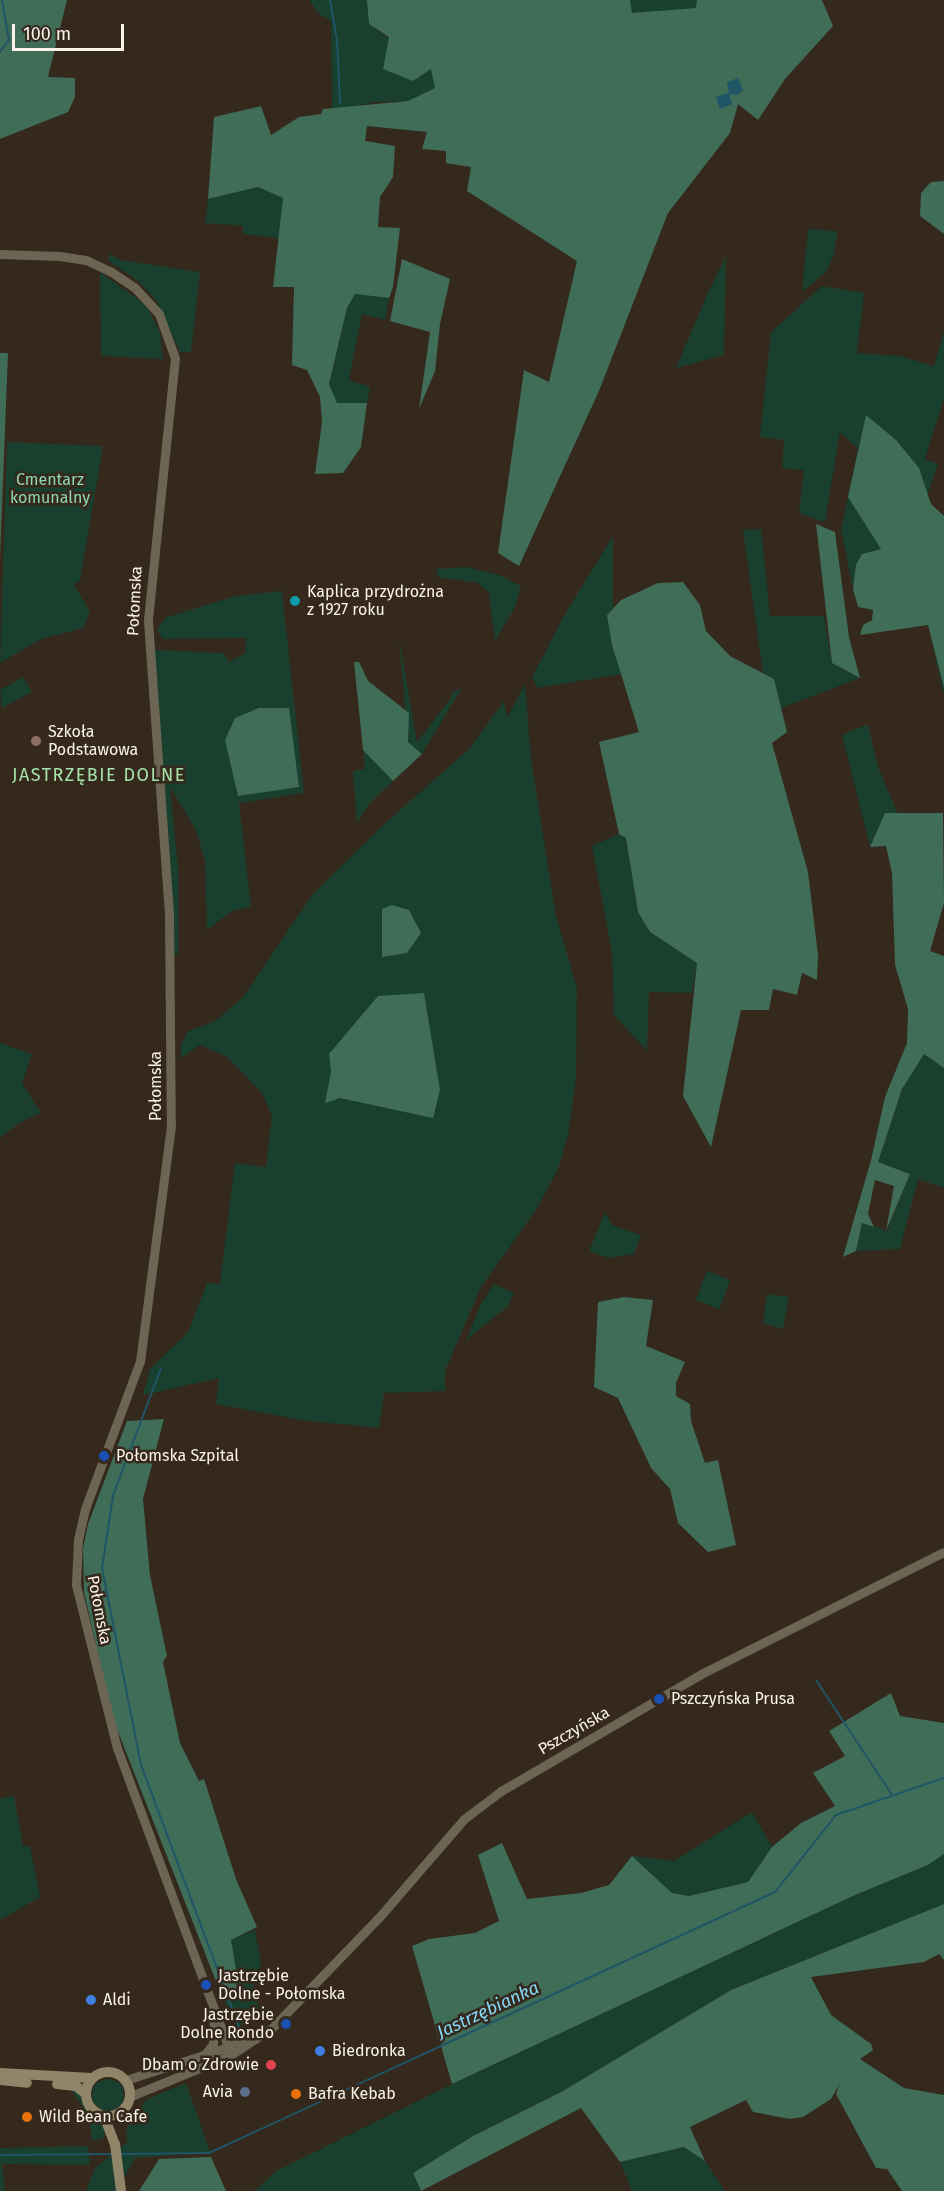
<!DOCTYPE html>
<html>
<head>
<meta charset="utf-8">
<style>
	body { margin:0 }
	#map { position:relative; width:944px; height:2191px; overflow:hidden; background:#35281c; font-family:"Fira Sans",sans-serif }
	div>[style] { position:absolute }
	.green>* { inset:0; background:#193f2e; transform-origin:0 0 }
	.round { border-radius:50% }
	.forest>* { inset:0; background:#3f6d57 }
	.water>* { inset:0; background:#1f5566 }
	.stream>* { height:2px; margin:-1px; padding:0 1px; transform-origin:1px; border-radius:1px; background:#1f5566 }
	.tertiary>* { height:9px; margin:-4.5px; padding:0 4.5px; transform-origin:4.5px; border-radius:4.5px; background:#6d6553 }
	.secondary>* { height:10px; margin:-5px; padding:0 5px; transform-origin:5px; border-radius:5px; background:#918569 }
	.secondary>.ring { margin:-5px; padding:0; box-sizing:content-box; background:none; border:10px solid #918569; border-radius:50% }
	.dots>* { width:16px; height:16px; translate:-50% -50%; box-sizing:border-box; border:3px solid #35281c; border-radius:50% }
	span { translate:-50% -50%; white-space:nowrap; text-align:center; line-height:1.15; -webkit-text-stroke:5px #35281c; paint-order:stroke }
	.park-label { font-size:16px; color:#8dd8b2 }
	.poi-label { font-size:16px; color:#fbf2ea }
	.left { translate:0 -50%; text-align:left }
	.right { translate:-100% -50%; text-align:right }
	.street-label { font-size:16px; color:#fbf2ea }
	.neighbourhood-label { font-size:18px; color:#a4e1a8; letter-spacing:1.5px }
	.water-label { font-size:18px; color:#83d9f7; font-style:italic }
	.scale { position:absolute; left:12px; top:24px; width:112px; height:27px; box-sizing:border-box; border:3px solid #fbf2ea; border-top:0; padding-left:8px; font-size:18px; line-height:21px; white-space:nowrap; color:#fbf2ea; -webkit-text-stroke:4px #35281c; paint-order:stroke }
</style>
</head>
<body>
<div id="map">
	<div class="green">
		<div style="clip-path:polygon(309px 0,367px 0,369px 24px,432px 69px,435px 88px,409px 101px,375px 102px,332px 111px,331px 21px,319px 14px)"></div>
		<div style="clip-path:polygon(630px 0,697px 0,696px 8px,631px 14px)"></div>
		<div style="clip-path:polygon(258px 187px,283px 198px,279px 238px,243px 234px,243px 226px,205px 223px,208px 199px)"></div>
		<div style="clip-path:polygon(808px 229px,838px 231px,833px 257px,825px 273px,802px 292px)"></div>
		<div style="clip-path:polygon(109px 254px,120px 260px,200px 272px,191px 352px,180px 352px,156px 300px,139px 282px,108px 260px)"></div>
		<div style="clip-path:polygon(726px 256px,724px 355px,676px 368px,706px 297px)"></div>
		<div style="clip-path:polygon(100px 272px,146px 305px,160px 333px,163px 359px,101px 356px)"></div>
		<div style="clip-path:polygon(822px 286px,864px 293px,857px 353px,900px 356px,934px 366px,944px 331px,944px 398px,925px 459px,938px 464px,923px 507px,944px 537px,944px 696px,924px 605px,856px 565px,853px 589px,841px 529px,858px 449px,840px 432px,825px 522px,799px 513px,804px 470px,782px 468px,784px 440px,760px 437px,771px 332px)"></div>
		<div style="clip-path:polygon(355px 294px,389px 298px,385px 320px,362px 314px,349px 380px,370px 387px,367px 403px,337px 403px,329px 384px,347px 308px)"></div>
		<div style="clip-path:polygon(7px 442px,103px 446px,80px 581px,74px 584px,90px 612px,83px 628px,41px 639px,0 663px)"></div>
		<div style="clip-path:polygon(761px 529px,770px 616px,824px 616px,832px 663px,860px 678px,781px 708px,774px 679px,763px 673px,743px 530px)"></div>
		<div style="clip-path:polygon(613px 536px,613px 608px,607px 615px,622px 674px,537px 688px,532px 677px,565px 614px)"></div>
		<div style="clip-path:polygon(466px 567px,500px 575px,521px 586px,515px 607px,495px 641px,489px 593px,478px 583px,438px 577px,436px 569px)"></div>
		<div style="clip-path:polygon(282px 591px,304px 793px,239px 803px,251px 907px,232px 911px,207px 930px,205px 861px,196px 830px,170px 787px,178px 868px,178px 953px,173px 956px,153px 650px,224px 653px,229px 662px,245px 653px,246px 638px,163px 639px,157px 630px,165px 618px,235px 596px)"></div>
		<div style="clip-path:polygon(399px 638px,417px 742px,451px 698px,452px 692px,461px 689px,422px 754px,408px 742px)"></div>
		<div style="clip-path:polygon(23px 677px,32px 692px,2px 708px,0 690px)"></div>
		<div style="clip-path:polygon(525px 684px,531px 759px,556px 916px,577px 988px,576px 1078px,568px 1136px,558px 1169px,536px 1210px,481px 1287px,445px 1371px,445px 1391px,384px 1393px,379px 1428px,301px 1420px,216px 1404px,219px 1378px,143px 1395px,150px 1369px,188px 1332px,207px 1283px,220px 1284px,235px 1163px,266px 1167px,272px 1116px,262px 1093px,227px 1057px,200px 1045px,181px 1058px,181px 1045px,187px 1032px,215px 1021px,243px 997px,312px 895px,383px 825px,469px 749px,504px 701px,507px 718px)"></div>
		<div style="clip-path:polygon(868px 724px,878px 767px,898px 815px,885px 813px,870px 847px,842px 735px)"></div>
		<div style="clip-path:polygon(363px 750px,393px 781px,369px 804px,357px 823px,353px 771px,365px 769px)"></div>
		<div style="clip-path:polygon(619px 834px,626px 838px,638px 912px,650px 932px,697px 963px,692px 993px,649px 992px,647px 1051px,614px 1015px,612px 953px,592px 846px)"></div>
		<div style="clip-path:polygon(0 1043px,32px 1054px,22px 1083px,41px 1113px,19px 1123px,0 1138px)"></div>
		<div style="clip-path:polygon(924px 1054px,944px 1068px,944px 1188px,918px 1179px,900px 1249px,856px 1251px,862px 1222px,887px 1231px,910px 1174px,878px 1162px,902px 1089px)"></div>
		<div style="clip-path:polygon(605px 1212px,612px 1225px,641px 1235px,634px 1254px,609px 1258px,589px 1251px)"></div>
		<div style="left:707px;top:1271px;width:25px;height:31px;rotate:21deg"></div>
		<div style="clip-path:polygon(494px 1284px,514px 1293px,508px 1306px,471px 1336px,464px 1347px,480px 1305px)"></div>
		<div style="clip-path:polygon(767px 1294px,789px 1297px,783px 1329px,763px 1323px)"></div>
		<div style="clip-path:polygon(14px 1796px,23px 1846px,30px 1846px,40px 1897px,0 1920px,0 1799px)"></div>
		<div style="clip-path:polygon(752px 1812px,772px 1847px,748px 1882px,689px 1896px,672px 1893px,632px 1856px,674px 1861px)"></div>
		<div style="clip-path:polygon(944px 1854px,944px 1904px,731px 1990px,563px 2091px,473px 2136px,413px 2173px,421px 2191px,255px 2191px,276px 2171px,452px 2084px,855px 1895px,928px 1865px)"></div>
		<div style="clip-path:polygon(255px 1930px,261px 1964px,253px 1984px,260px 2014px,238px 2027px,223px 1999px,236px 1997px,237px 1975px,230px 1940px)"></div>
		<div class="round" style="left:92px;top:2079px;width:32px;height:32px"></div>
		<div style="clip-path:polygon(186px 2083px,210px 2152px,135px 2158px,117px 2191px,86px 2191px,95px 2168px,127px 2142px,126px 2129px,146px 2100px)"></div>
		<div style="clip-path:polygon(70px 2088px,80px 2093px,89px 2113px,103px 2122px,105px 2135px,102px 2139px,92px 2140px,89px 2116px)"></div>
		<div style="clip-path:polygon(88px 2146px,90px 2165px,2px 2164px,5px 2191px,0 2191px,0 2148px)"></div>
		<div style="clip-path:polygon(684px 2147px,705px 2161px,725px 2191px,632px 2191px,620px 2162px)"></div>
	</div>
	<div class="forest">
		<div style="clip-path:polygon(0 0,67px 0,48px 77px,75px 78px,75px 97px,68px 112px,0 139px)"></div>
		<div style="clip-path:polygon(367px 0,630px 0,632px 13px,696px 8px,697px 0,822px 0,833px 26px,785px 79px,758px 120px,738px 104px,730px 133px,668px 213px,599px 391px,519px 566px,498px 553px,524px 370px,549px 382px,577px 261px,467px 191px,471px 167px,446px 163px,446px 151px,422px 149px,427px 132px,367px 126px,365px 141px,395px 146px,393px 177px,380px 197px,378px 227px,400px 228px,393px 287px,389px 298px,355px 294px,347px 308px,329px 384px,337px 403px,367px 403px,361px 447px,343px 473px,315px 474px,322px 422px,320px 397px,307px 370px,292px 365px,294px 287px,273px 287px,283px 198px,258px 187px,208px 199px,214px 117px,261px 106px,271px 135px,299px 117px,321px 114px,323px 109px,408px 101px,435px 88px,431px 69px,413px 81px,383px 69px,389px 37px,369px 24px)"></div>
		<div style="clip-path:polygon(944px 181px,944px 234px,920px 216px,921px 193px,931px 182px)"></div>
		<div style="clip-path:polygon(402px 259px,450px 279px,440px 324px,435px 371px,419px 409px,430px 332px,390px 321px)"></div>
		<div style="clip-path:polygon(0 353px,8px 353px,0 558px)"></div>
		<div style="clip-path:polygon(866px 415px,896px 440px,919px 468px,931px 504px,944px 516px,944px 687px,928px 625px,860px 635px,863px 625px,872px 620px,873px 610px,858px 607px,853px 589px,856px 565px,862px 554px,881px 549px,848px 497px)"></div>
		<div style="clip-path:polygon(816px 524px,835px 532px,849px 637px,860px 678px,832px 663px)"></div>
		<div style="clip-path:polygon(683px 582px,700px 605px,706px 631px,730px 656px,774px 679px,787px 732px,772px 743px,808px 872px,818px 955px,817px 980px,802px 973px,797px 995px,773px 989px,769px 1010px,741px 1010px,711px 1147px,683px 1096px,697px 963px,650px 932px,638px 912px,626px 838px,619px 834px,599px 742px,639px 732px,612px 645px,607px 615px,621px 600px,658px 583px)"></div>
		<div style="clip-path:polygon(354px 662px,359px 662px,368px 681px,409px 713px,408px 742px,422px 754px,393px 781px,363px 750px)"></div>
		<div style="clip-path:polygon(259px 708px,289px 708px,299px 787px,238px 796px,225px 740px,235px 718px)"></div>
		<div style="clip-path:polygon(885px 813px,943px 813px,944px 903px,930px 951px,944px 956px,944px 1068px,924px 1054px,902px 1089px,878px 1162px,910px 1174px,886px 1231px,894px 1186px,875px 1180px,868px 1214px,874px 1227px,862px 1223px,856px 1251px,843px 1257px,871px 1160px,885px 1097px,907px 1043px,908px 1009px,895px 965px,892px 873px,886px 846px,870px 847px)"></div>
		<div style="clip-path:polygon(392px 905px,409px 910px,421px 933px,407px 953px,382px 957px,382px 909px)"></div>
		<div style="clip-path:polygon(424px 993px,440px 1090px,433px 1118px,340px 1098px,325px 1103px,331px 1072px,329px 1054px,378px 996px)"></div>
		<div style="clip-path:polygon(624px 1297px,653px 1300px,646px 1346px,685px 1362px,676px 1383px,676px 1396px,690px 1404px,691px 1421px,705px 1463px,718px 1460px,736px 1545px,708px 1552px,678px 1523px,670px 1489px,651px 1468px,618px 1398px,594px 1387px,598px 1302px)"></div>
		<div style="clip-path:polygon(164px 1419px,143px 1499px,150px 1575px,167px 1656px,163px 1662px,180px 1743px,199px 1781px,204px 1779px,236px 1879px,257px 1927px,231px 1940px,237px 1975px,236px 1997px,223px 1999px,113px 1719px,84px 1592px,83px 1548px,88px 1524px,127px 1421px)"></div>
		<div style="clip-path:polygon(891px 1693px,900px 1716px,944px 1723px,944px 1854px,928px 1865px,855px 1895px,452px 2084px,412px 1946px,429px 1939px,475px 1933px,499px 1921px,478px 1855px,502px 1843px,527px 1899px,581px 1893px,609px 1885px,632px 1856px,672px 1893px,689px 1896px,748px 1882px,772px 1847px,801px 1823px,835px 1806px,813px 1773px,845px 1756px,829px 1731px)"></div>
		<div style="clip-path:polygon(944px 1904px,944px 1960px,939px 1954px,924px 1962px,811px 1977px,831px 2015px,871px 2044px,873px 2050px,860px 2059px,904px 2088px,944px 2095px,944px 2191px,902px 2191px,887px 2169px,876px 2168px,836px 2094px,840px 2083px,831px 2099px,803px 2117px,790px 2119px,753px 2112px,746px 2100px,690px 2127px,705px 2161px,684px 2147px,620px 2162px,581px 2108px,421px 2191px,413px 2173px,473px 2136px,563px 2091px,731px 1990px)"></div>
		<div style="clip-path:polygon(211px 2157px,226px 2191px,139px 2191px,159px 2159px)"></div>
	</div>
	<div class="water">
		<div style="clip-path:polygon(738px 78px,743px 90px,737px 95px,729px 94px,732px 104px,720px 109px,716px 97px,729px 93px,727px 82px)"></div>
	</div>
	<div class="stream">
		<div style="left:330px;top:0;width:41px;rotate:80.1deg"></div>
		<div style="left:337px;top:40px;width:63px;rotate:87.3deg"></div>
		<div style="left:0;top:52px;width:15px;rotate:-53deg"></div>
		<div style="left:9px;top:40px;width:41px;rotate:-99.9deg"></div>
		<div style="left:161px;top:1368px;width:137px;rotate:110.6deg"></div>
		<div style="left:113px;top:1496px;width:73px;rotate:98.7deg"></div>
		<div style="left:102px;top:1568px;width:201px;rotate:78.8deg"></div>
		<div style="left:141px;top:1765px;width:285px;rotate:69.5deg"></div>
		<div style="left:816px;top:1680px;width:138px;rotate:56.5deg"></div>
		<div style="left:121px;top:2154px;width:88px;rotate:-0.7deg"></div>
		<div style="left:209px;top:2153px;width:623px;rotate:-24.76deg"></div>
		<div style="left:775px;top:1892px;width:98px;rotate:-51.6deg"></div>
		<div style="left:836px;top:1815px;width:114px;rotate:-18.9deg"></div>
		<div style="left:0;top:2155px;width:112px;rotate:-0.5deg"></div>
	</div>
	<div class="tertiary">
		<div style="left:0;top:254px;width:60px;rotate:1.9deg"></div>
		<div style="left:60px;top:256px;width:26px;rotate:9deg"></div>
		<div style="left:86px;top:260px;width:26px;rotate:25deg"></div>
		<div style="left:110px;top:271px;width:30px;rotate:34deg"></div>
		<div style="left:135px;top:288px;width:35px;rotate:47deg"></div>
		<div style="left:159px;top:314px;width:47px;rotate:70deg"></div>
		<div style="left:175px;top:358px;width:264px;rotate:95.9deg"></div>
		<div style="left:148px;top:621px;width:295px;rotate:85.9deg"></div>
		<div style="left:169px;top:915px;width:211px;rotate:89.5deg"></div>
		<div style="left:171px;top:1126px;width:237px;rotate:97.5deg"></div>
		<div style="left:140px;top:1361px;width:158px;rotate:110.4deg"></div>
		<div style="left:85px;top:1509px;width:31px;rotate:103deg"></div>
		<div style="left:78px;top:1539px;width:46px;rotate:92.5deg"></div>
		<div style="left:76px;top:1585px;width:168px;rotate:75.9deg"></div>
		<div style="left:117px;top:1748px;width:319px;rotate:69.6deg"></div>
		<div style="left:206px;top:2053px;width:11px;rotate:-52deg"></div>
		<div style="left:213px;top:2044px;width:31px;rotate:-88deg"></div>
		<div style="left:126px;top:2080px;width:110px;rotate:-17.9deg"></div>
		<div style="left:231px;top:2046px;width:27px;rotate:-28deg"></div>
		<div style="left:131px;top:2096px;width:106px;rotate:-22.2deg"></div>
		<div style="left:229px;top:2056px;width:51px;rotate:-33.1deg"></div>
		<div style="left:272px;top:2028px;width:158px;rotate:-46deg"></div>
		<div style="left:382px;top:1914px;width:125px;rotate:-49.2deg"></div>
		<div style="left:464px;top:1819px;width:46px;rotate:-37.1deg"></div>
		<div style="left:501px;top:1791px;width:236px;rotate:-30.3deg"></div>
		<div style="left:705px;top:1672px;width:267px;rotate:-26.7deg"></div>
	</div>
	<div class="secondary">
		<div class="ring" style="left:86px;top:2072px;width:34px;height:34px"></div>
		<div style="left:0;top:2073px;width:92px;rotate:3.1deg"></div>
		<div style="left:0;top:2080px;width:27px;rotate:6deg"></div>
		<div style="left:57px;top:2084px;width:19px;rotate:6deg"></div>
		<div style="left:76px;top:2086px;width:13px;rotate:39deg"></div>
		<div style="left:104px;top:2116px;width:30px;rotate:69deg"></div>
		<div style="left:115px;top:2144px;width:47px;rotate:82.7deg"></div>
	</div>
	<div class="dots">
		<div style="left:295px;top:601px;background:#0f9aa8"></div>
		<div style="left:36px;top:741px;background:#8d6e63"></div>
		<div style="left:104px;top:1456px;background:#1a4fb4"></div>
		<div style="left:659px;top:1699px;background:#1a4fb4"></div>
		<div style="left:206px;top:1985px;background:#1a4fb4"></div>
		<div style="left:91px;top:2000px;background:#3f7fe0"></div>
		<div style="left:286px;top:2024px;background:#1a4fb4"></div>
		<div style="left:320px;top:2051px;background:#3f7fe0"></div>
		<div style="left:271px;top:2065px;background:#e0444e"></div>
		<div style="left:245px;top:2092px;background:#5c6f8a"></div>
		<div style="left:296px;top:2094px;background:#e8710a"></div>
		<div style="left:27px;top:2117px;background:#e8710a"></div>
	</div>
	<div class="park-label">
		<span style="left:50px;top:489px">Cmentarz<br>komunalny</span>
	</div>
	<div class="poi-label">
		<span class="left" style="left:307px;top:601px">Kaplica przydrożna<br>z 1927 roku</span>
		<span class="left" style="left:48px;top:741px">Szkoła<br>Podstawowa</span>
		<span class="left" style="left:116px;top:1456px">Połomska Szpital</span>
		<span class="left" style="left:671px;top:1699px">Pszczyńska Prusa</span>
		<span class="left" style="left:218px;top:1985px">Jastrzębie<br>Dolne - Połomska</span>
		<span class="left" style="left:103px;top:2000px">Aldi</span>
		<span class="right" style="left:274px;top:2024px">Jastrzębie<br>Dolne Rondo</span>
		<span class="left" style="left:332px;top:2051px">Biedronka</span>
		<span class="right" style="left:259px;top:2065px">Dbam o Zdrowie</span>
		<span class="right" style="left:233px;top:2092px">Avia</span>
		<span class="left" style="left:308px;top:2094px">Bafra Kebab</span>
		<span class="left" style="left:39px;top:2117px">Wild Bean Cafe</span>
	</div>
	<div class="street-label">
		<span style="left:135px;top:601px;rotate:-87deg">Połomska</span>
		<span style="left:156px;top:1086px;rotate:-90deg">Połomska</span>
		<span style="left:99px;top:1610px;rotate:79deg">Połomska</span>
		<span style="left:574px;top:1731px;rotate:-30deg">Pszczyńska</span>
	</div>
	<div class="neighbourhood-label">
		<span style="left:99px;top:775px">JASTRZĘBIE DOLNE</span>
	</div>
	<div class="water-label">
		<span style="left:488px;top:2010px;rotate:-25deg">Jastrzębianka</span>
	</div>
	<div class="scale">100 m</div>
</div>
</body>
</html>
